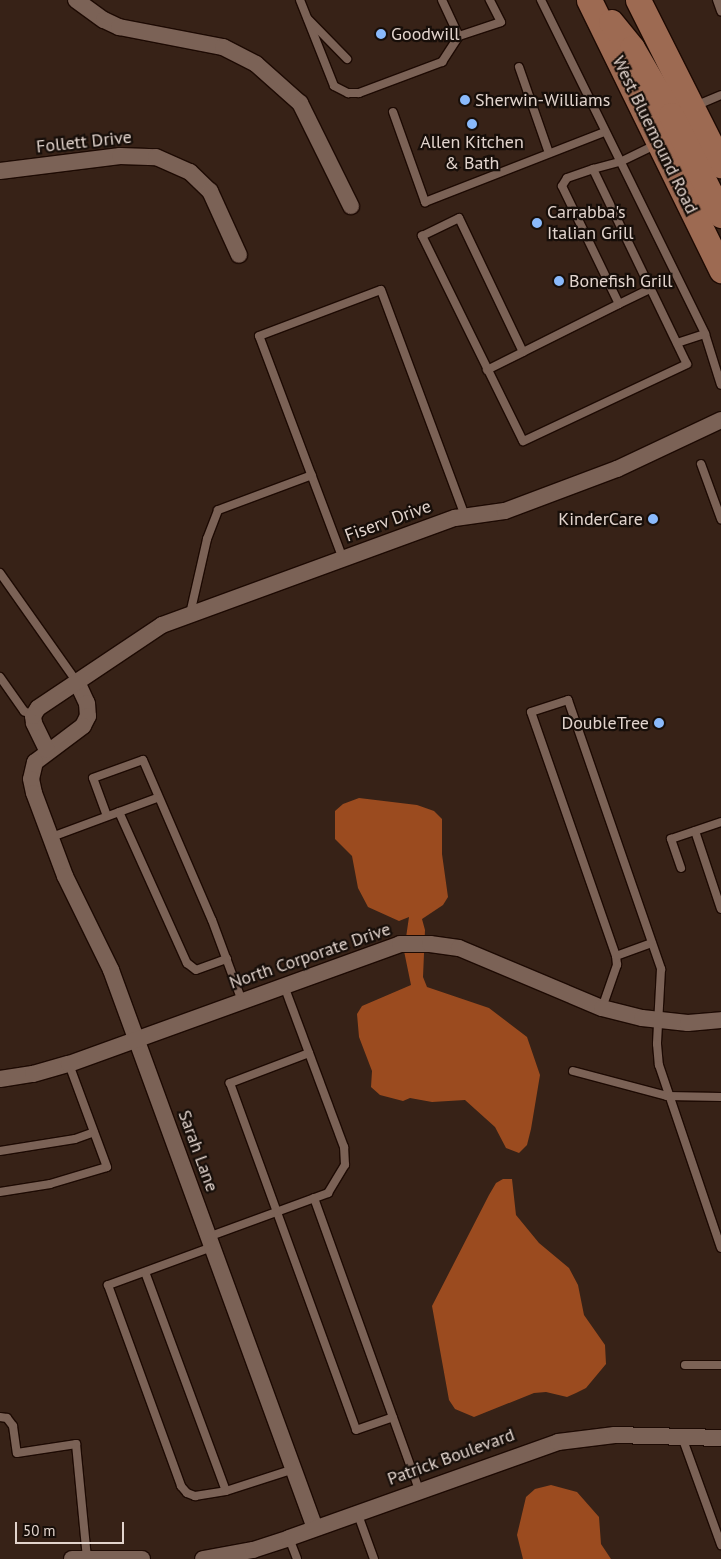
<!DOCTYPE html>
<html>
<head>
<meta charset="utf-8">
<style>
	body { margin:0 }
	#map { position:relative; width:721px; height:1559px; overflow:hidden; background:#372217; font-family:"PT Sans",sans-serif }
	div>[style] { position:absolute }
	.water>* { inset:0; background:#9b4b1f }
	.roads { filter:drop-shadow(1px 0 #1d0a03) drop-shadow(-1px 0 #1d0a03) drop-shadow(0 1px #1d0a03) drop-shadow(0 -1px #1d0a03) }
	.service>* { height:8px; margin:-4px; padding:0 4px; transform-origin:4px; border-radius:4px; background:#7b6256 }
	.minor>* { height:16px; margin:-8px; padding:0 8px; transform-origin:8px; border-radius:8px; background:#7b6256 }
	.primary>* { height:25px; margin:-12.5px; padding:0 12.5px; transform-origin:12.5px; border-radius:12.5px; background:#9d6a52 }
	.dots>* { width:14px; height:14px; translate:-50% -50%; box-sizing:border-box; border:2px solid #170e09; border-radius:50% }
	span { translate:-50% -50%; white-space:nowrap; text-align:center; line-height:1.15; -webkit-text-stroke:4.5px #170e09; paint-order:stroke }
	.poi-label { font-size:18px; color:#e2d4cd }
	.left { translate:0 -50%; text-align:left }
	.right { translate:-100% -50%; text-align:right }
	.street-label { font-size:18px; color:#e2d4cd }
	.scale { position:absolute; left:15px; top:1522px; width:109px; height:22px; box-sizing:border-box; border:2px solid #e2d4cd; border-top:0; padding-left:6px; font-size:15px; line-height:18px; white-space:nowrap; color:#e2d4cd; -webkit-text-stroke:4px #170e09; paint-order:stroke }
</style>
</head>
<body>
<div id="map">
	<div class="water">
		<div style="clip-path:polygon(359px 798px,417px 805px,434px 811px,442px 819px,442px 854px,448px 897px,443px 905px,422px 919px,425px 930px,423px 977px,427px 987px,489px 1008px,527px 1037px,540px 1075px,531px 1129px,527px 1145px,519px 1153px,506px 1148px,495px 1127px,465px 1100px,432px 1102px,410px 1098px,403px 1101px,380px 1095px,371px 1087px,372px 1071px,359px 1037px,357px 1014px,362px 1006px,411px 985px,404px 951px,409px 917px,399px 921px,368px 907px,358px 888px,352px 856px,335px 839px,335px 811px,343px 804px)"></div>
		<div style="clip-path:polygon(503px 1179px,512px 1179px,516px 1215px,539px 1243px,569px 1268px,578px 1285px,584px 1315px,605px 1345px,606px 1364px,586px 1388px,576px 1393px,567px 1397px,546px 1392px,534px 1393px,474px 1417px,455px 1409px,449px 1400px,432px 1306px,489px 1195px,496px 1183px)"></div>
		<div style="clip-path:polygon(551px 1485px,577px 1492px,599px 1517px,601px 1544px,611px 1559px,523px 1559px,517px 1535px,526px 1497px,535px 1489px)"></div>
	</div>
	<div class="roads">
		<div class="service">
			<div style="left:300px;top:0;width:92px;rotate:68.4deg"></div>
			<div style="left:334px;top:86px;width:16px;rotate:27deg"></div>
			<div style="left:348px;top:93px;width:11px"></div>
			<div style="left:359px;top:93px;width:89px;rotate:-20.5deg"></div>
			<div style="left:442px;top:62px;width:31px;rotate:-57deg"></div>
			<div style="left:459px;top:36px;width:44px;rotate:-18.4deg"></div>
			<div style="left:501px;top:22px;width:25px;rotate:-117deg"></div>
			<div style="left:442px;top:0;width:40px;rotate:65deg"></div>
			<div style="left:541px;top:0;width:372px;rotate:63.8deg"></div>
			<div style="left:705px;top:334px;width:53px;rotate:72.6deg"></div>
			<div style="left:717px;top:0;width:12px;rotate:70deg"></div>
			<div style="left:308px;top:19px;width:56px;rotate:45.7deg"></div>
			<div style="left:519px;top:67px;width:91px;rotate:70.8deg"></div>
			<div style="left:695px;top:106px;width:28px;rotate:-23deg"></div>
			<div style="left:393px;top:112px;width:96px;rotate:70.4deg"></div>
			<div style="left:425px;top:202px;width:193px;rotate:-21.3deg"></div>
			<div style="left:593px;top:169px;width:216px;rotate:64.3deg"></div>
			<div style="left:687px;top:364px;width:181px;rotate:154.8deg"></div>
			<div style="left:523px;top:441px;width:229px;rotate:-116.2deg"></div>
			<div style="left:422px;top:236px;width:41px;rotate:-25.9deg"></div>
			<div style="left:459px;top:218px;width:148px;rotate:64.5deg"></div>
			<div style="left:523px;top:352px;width:107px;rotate:-26.6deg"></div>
			<div style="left:619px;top:304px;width:131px;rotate:-115.8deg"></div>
			<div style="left:562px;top:186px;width:9px;rotate:-58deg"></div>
			<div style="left:567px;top:178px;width:28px;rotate:-19deg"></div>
			<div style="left:593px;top:169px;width:28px;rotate:-15deg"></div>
			<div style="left:620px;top:162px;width:41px;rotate:-25.9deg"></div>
			<div style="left:619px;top:304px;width:34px;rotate:-26deg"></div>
			<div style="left:677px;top:343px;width:29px;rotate:-18deg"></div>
			<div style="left:487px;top:370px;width:40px;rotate:-26.6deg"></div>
			<div style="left:701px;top:464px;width:59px;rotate:70deg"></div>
			<div style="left:343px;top:559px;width:238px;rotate:-110.6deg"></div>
			<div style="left:259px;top:336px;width:130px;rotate:-20.7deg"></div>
			<div style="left:381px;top:290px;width:241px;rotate:69.6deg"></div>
			<div style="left:0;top:573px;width:133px;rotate:54.8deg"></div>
			<div style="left:190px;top:614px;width:77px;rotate:-77.2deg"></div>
			<div style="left:207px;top:539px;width:31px;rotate:-69deg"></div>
			<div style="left:218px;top:510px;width:100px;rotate:-20.4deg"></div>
			<div style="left:0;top:677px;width:42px;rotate:54.8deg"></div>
			<div style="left:24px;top:711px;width:10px;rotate:29deg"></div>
			<div style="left:119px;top:812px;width:166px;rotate:65.8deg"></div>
			<div style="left:187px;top:963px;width:11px;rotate:38deg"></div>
			<div style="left:196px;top:970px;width:33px;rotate:-20deg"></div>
			<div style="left:107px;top:816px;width:40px;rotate:-110.2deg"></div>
			<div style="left:93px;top:778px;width:53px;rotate:-19.8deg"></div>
			<div style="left:143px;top:760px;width:174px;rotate:66.7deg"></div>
			<div style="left:212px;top:920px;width:86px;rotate:69.7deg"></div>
			<div style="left:695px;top:831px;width:82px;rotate:71.6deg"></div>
			<div style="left:49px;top:838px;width:115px;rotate:-20.3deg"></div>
			<div style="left:681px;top:868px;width:31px;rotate:-109deg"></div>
			<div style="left:671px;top:839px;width:53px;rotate:-18.8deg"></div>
			<div style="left:616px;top:956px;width:38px;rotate:-20deg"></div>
			<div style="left:602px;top:1008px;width:46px;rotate:-70.8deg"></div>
			<div style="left:617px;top:965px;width:9px;rotate:-96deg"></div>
			<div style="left:616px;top:956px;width:258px;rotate:-109.2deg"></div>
			<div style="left:531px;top:712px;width:39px;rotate:-18deg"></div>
			<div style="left:568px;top:700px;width:285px;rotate:70.9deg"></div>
			<div style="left:661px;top:969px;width:75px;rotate:93.1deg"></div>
			<div style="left:657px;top:1044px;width:21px;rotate:85deg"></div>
			<div style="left:659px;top:1065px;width:193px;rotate:71.3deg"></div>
			<div style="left:309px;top:1053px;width:85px;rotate:159.2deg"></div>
			<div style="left:230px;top:1083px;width:369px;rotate:70deg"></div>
			<div style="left:356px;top:1430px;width:39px;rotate:-19deg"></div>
			<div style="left:573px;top:1071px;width:97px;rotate:14.9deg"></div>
			<div style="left:667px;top:1096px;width:54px;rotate:1.1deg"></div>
			<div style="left:0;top:1151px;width:76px;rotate:-9.1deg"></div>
			<div style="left:75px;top:1139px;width:20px;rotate:-20deg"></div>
			<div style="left:0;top:1192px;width:51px;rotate:-9.1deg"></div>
			<div style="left:50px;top:1184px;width:59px;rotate:-16.6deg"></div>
			<div style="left:107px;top:1167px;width:110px;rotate:-110.3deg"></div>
			<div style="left:314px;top:1198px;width:309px;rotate:70.2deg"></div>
			<div style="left:208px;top:1237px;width:128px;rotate:-20.1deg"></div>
			<div style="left:328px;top:1193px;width:33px;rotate:-59deg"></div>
			<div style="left:345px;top:1165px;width:18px;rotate:-93deg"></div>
			<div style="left:344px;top:1147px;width:172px;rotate:-110.4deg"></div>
			<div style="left:212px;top:1247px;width:111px;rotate:159.9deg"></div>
			<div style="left:108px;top:1285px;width:214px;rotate:70deg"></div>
			<div style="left:181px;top:1486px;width:9px;rotate:49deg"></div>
			<div style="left:187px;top:1493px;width:9px;rotate:21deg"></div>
			<div style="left:195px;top:1496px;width:31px;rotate:-9deg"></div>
			<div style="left:226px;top:1491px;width:71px;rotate:-17.9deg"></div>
			<div style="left:145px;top:1272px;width:233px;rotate:69.7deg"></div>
			<div style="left:685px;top:1365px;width:36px"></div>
			<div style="left:0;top:1417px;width:7px;rotate:8deg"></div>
			<div style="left:7px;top:1418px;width:10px;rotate:53deg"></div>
			<div style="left:13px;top:1426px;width:27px;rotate:82deg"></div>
			<div style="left:17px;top:1453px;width:60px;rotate:-8.7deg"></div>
			<div style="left:76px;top:1444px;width:115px;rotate:84.5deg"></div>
			<div style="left:682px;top:1437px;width:115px;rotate:70.1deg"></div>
			<div style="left:357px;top:1512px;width:50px;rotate:70.1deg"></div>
			<div style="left:289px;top:1538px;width:22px;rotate:69deg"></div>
		</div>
		<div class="minor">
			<div style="left:76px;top:0;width:34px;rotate:36deg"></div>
			<div style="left:104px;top:20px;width:17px;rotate:25deg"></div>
			<div style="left:119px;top:27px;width:106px;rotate:10.9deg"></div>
			<div style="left:223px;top:47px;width:37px;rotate:27deg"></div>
			<div style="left:256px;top:64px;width:59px;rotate:41.6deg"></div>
			<div style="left:300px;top:103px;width:115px;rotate:63.7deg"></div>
			<div style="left:0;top:171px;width:121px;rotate:-7.1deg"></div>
			<div style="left:120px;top:156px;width:36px;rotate:2deg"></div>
			<div style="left:156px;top:157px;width:37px;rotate:24deg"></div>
			<div style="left:190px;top:172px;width:28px;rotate:44deg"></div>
			<div style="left:210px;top:191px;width:70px;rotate:65.6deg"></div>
			<div style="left:77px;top:682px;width:23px;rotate:65deg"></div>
			<div style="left:87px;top:703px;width:13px;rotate:86deg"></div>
			<div style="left:88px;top:716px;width:11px;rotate:117deg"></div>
			<div style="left:83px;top:726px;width:60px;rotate:143.1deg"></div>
			<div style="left:35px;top:762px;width:17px;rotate:103deg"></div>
			<div style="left:31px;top:779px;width:14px;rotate:78deg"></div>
			<div style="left:34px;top:793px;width:89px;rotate:69.5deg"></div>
			<div style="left:65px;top:876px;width:105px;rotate:63.9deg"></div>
			<div style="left:111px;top:970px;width:594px;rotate:69.92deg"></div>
			<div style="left:47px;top:750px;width:30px;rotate:-116deg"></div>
			<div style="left:34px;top:723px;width:7px;rotate:-98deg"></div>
			<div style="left:33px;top:716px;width:9px;rotate:-58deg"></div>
			<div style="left:38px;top:708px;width:149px;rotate:-33.8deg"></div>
			<div style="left:162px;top:625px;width:312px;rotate:-20.1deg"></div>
			<div style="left:455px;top:518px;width:50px;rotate:-8deg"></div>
			<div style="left:505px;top:511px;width:120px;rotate:-20.6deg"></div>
			<div style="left:617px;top:469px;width:115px;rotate:-25.2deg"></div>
			<div style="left:0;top:1079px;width:33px;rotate:-9deg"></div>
			<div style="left:33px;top:1074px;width:37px;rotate:-16deg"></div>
			<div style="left:69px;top:1064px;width:352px;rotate:-19.9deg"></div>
			<div style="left:400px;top:944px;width:30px"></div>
			<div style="left:430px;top:944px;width:29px;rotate:8deg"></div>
			<div style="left:459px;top:948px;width:155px;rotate:22.8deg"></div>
			<div style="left:602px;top:1008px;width:41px;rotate:14deg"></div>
			<div style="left:642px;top:1018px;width:46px;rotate:6.2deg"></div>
			<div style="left:688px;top:1023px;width:33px;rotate:-5deg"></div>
			<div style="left:72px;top:1559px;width:70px"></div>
			<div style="left:203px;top:1559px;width:51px;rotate:-10.2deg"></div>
			<div style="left:253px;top:1550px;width:38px;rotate:-18deg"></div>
			<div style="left:289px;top:1538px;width:286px;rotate:-19.6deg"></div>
			<div style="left:558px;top:1442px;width:57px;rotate:-7deg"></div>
			<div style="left:615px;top:1435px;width:106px;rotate:1.6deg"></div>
		</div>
		<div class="primary">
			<div style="left:589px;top:0;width:301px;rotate:63.9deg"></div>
			<div style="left:638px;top:0;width:185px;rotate:63.3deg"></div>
			<div style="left:611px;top:22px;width:33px;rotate:51deg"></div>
			<div style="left:632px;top:48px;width:78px;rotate:59.8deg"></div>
			<div style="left:671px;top:115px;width:112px;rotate:63.4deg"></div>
		</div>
	</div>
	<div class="dots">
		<div style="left:381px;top:34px;background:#8abafc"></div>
		<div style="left:465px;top:100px;background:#8abafc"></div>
		<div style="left:472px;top:124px;background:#8abafc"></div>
		<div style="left:537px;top:223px;background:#8abafc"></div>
		<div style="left:559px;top:281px;background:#8abafc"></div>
		<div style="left:653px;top:519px;background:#8abafc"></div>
		<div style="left:659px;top:723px;background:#8abafc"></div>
	</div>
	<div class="poi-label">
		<span class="left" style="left:391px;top:34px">Goodwill</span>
		<span class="left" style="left:475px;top:100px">Sherwin-Williams</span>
		<span style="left:472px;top:153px">Allen Kitchen<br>&amp; Bath</span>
		<span class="left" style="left:547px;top:223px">Carrabba's<br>Italian Grill</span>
		<span class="left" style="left:569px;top:281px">Bonefish Grill</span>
		<span class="right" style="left:643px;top:519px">KinderCare</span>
		<span class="right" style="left:649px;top:723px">DoubleTree</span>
	</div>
	<div class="street-label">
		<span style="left:655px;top:135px;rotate:64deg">West Bluemound Road</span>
		<span style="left:84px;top:142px;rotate:-6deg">Follett Drive</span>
		<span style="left:388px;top:521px;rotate:-20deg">Fiserv Drive</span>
		<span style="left:310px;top:956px;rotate:-19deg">North Corporate Drive</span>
		<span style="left:198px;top:1151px;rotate:70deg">Sarah Lane</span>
		<span style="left:451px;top:1457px;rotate:-20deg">Patrick Boulevard</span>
	</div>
	<div class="scale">50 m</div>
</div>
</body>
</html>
